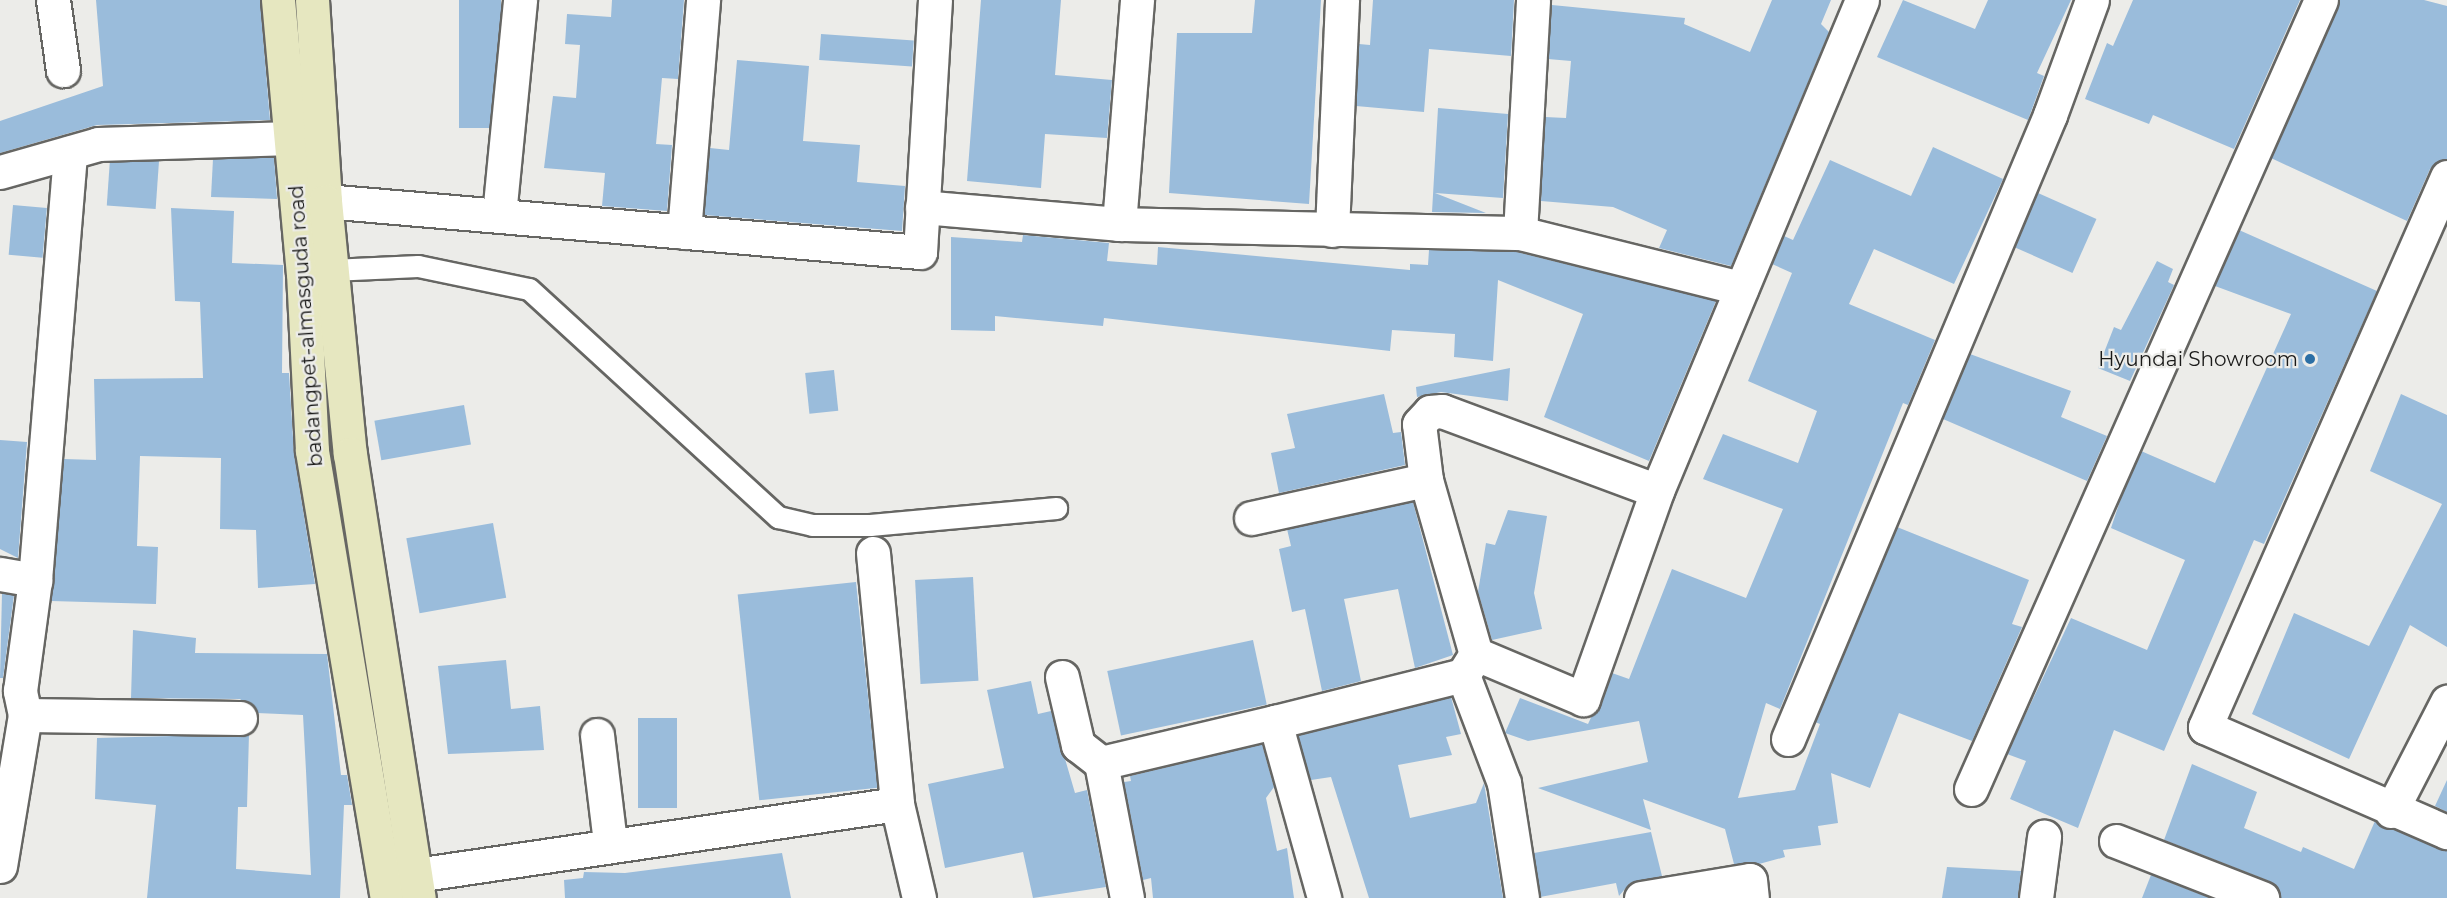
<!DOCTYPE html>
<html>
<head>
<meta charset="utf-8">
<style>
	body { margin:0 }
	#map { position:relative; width:2447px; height:898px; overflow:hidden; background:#ecece9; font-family:Montserrat,sans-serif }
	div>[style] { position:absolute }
	.building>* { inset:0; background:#9abcdb; transform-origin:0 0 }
	.roads { filter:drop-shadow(2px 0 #666663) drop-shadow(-2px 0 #666663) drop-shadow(0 2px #666663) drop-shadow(0 -2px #666663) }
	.lane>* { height:21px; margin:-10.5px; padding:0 10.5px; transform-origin:10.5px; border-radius:10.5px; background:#fff }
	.street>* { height:33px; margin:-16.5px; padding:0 16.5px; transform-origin:16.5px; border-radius:16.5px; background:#fff }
	.secondary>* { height:33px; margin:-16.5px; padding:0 16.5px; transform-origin:16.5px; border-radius:16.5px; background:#e6e7c0 }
	.dots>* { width:16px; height:16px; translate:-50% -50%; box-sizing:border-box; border:3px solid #ecece9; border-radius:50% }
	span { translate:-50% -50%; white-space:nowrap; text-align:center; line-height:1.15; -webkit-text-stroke:4.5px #ecece9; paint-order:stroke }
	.street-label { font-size:20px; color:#1a1a19 }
	.poi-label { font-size:20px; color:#1a1a19 }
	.right { translate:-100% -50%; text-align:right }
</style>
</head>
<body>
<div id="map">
	<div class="building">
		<div style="clip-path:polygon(96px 0,260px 0,270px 120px,97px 125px,0 153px,0 121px,103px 86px)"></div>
		<div style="left:459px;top:0;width:42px;height:128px"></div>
		<div style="clip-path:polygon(612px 0,684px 0,678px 79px,662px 78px,656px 144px,672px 145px,667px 211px,602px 206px,605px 173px,544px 168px,553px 96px,576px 98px,580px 45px,565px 44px,567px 14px,611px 17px)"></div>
		<div style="clip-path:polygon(981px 0,1061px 0,1055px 75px,1112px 80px,1107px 138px,1045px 134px,1041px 188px,967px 181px)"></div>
		<div style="clip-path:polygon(1255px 0,1321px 0,1309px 204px,1169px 193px,1177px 33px,1252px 33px)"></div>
		<div style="clip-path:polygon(1373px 0,1514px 0,1511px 56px,1429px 49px,1424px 112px,1356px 106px,1359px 44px,1370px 45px)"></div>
		<div style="clip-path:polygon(1772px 0,1831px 0,1821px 24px,1829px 32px,1731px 266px,1659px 248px,1667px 230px,1613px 207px,1541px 201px,1545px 117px,1566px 118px,1571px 61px,1548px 59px,1552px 5px,1685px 18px,1684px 24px,1750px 52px)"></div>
		<div style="clip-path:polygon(1903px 0,1975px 29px,1988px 0,2071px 0,2037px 73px,2044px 76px,2028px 120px,1877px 57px)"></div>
		<div style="clip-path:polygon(2133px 0,2300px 0,2234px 149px,2153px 115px,2149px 124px,2085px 99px,2107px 43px,2113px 46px)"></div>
		<div style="clip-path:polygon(2339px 0,2424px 0,2447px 6px,2447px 159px,2430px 169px,2407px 221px,2271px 158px)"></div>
		<div style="left:821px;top:34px;width:93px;height:26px;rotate:4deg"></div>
		<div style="clip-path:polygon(737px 60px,809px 66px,803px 141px,860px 145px,857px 182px,905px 186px,902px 231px,704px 215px,710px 148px,729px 150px)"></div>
		<div style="clip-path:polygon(1438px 108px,1508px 114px,1503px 198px,1435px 193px,1486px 213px,1432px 212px)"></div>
		<div style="clip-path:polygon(1933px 147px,2003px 179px,1954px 284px,1874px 249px,1849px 304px,1935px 340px,1908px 405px,1903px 403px,1780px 709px,1766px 703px,1738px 798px,1795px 790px,1820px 724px,1815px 722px,1897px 527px,2029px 580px,2012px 624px,2022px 627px,1972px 741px,1899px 713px,1870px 788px,1831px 773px,1838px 823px,1818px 826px,1821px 845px,1783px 850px,1785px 857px,1759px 864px,1734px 864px,1725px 829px,1643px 799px,1651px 830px,1538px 788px,1648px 762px,1639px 721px,1528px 741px,1505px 733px,1520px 698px,1588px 724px,1612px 673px,1629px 679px,1672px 569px,1746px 598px,1783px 509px,1703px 479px,1723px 434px,1798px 463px,1817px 411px,1748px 381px,1792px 273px,1772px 264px,1784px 236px,1793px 240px,1830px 160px,1911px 196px)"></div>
		<div style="clip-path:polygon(274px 157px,277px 199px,211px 197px,213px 159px)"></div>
		<div style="left:159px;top:161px;width:48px;height:49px;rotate:94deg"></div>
		<div style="left:2038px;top:193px;width:64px;height:59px;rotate:24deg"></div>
		<div style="left:13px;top:205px;width:34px;height:50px;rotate:5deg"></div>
		<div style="clip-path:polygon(171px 208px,234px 211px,232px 263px,283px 265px,282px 373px,289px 373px,294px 454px,315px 584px,258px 588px,256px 530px,220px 529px,221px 458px,140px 456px,137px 546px,158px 547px,156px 604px,51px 601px,64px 459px,96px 460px,94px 379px,203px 378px,200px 302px,175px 301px)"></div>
		<div style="clip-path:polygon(2239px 230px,2377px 291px,2264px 544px,2254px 540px,2164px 751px,2114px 730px,2078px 828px,2010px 799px,2026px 761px,2007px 754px,2071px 618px,2147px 650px,2185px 560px,2111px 528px,2122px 495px,2141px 451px,2215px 483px,2291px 314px,2215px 286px)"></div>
		<div style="clip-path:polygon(1023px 235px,1109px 243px,1107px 261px,1157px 265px,1158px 247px,1410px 270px,1410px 264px,1428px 265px,1429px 250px,1517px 252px,1716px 301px,1649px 461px,1544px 417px,1583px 314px,1498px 280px,1493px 361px,1454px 357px,1455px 334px,1392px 330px,1390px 351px,1104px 318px,1103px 326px,995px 316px,995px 331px,951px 330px,951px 237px,1022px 242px)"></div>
		<div style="clip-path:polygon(2157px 261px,2173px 269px,2168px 282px,2174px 285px,2130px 381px,2098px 368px,2114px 327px,2121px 330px)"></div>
		<div style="clip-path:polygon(1970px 354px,2071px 391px,2061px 417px,2107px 436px,2087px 481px,1943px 419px)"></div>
		<div style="clip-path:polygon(1510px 368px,1508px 401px,1441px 392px,1417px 397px,1416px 387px)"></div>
		<div style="left:834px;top:370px;width:41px;height:29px;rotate:84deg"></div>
		<div style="clip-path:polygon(1384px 394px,1393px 433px,1401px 432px,1405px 465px,1279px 493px,1271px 453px,1295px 448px,1287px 414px)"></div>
		<div style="clip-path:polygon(2401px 394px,2447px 415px,2447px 647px,2410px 625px,2349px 759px,2252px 714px,2294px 613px,2369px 646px,2442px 504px,2370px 471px)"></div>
		<div style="left:464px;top:405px;width:40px;height:91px;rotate:80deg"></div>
		<div style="clip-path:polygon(0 440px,27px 442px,18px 558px,0 549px)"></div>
		<div style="clip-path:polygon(1413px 502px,1453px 655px,1415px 668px,1398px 589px,1344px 599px,1361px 681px,1322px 691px,1305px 609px,1292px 612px,1279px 549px,1291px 546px,1287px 529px)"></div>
		<div style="clip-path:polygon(1508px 510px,1547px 516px,1534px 593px,1542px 629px,1492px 640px,1478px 592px,1486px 543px,1495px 545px)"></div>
		<div style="left:493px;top:523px;width:76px;height:88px;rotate:80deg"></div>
		<div style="left:973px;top:577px;width:104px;height:58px;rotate:87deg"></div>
		<div style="left:856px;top:582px;width:207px;height:119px;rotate:84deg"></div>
		<div style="clip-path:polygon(2px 593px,14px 595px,3px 678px,0 678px)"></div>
		<div style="clip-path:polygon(133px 630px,196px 638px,195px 653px,327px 654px,341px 775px,347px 775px,352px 805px,344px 805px,340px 898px,147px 898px,156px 805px,95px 799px,97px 738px,249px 734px,247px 807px,238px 807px,236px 869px,311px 875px,306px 771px,303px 715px,257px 713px,240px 699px,131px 698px)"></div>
		<div style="left:1253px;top:640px;width:66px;height:149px;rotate:78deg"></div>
		<div style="clip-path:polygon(506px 660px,511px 709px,540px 706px,544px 750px,448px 754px,438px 666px)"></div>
		<div style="clip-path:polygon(1031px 681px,1038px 714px,1051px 711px,1075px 793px,1087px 790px,1106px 887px,1033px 898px,1023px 852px,945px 868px,928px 784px,1004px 768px,987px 690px)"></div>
		<div style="clip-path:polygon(1451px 697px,1461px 734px,1446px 737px,1452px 755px,1398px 765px,1410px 818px,1476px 803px,1484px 783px,1503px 898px,1369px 898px,1331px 777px,1311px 780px,1298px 736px)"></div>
		<div style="left:638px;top:718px;width:39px;height:90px"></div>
		<div style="clip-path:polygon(1262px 744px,1274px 787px,1266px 798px,1277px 851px,1287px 848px,1294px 898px,1153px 898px,1151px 878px,1143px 880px,1124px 782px,1131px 781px,1130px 776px)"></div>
		<div style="clip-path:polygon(2192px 764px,2257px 792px,2244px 828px,2301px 852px,2303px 847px,2354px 869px,2375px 821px,2447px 850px,2447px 898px,2280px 898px,2269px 881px,2164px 840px)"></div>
		<div style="clip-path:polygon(2447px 780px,2447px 812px,2435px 806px)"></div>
		<div style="clip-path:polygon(1651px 832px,1662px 876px,1630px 883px,1619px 896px,1616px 883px,1540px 897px,1534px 853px)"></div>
		<div style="clip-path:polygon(782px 853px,791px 898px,565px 898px,564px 880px,583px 878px,584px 872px,625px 873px)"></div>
		<div style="clip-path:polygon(1947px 867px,2021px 871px,2018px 898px,1942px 898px)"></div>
		<div style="clip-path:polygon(2151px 875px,2210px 898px,2142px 898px)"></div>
	</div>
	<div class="roads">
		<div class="lane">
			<div style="left:331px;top:270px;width:87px;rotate:-2.6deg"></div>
			<div style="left:418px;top:266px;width:113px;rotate:11.7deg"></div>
			<div style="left:529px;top:289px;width:338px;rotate:42.5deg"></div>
			<div style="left:778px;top:517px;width:35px;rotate:13deg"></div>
			<div style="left:812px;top:525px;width:58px"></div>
			<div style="left:870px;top:525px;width:187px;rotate:-5.2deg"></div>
		</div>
		<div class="street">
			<div style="left:53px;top:0;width:71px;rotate:81.9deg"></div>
			<div style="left:0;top:172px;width:102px;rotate:-15.9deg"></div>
			<div style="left:98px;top:144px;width:194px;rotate:-1.8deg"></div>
			<div style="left:2447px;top:177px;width:601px;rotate:113.75deg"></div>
			<div style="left:2205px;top:727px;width:264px;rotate:23.5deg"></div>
			<div style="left:325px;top:201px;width:597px;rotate:4.9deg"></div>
			<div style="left:920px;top:252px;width:252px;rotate:-86.6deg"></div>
			<div style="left:922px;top:207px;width:198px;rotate:4.9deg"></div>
			<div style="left:1119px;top:224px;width:225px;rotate:-85.4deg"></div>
			<div style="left:499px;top:215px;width:216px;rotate:-84.4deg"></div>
			<div style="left:1119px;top:224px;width:401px;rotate:1.3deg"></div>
			<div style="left:1520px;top:233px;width:233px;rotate:-86.8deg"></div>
			<div style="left:1332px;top:230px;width:230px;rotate:-87.5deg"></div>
			<div style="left:684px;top:232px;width:233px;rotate:-85.3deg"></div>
			<div style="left:1520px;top:233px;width:228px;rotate:14deg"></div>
			<div style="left:1426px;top:480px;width:56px;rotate:-97.1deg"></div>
			<div style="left:1419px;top:424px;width:16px;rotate:-47deg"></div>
			<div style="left:1430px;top:412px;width:12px;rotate:-5deg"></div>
			<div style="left:1442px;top:411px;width:229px;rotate:20.4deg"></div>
			<div style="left:1657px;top:491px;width:221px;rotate:109.6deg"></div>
			<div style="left:1583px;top:699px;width:116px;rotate:-157.2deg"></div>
			<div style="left:1657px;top:491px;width:532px;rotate:-67.34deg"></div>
			<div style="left:1251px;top:518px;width:179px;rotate:-12.3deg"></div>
			<div style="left:1426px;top:480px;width:181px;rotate:74deg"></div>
			<div style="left:1476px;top:654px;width:25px;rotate:122deg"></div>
			<div style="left:1463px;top:675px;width:194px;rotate:166deg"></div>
			<div style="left:1275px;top:722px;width:183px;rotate:74.4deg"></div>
			<div style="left:873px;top:553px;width:252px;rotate:84.5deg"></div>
			<div style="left:897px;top:804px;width:97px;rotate:76.8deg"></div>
			<div style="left:0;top:574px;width:36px;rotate:10deg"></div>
			<div style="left:1463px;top:675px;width:116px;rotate:69.2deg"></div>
			<div style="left:1504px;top:783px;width:116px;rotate:81.1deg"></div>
			<div style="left:1062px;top:677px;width:70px;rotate:76.8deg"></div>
			<div style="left:1078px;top:745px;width:29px;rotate:38deg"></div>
			<div style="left:25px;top:715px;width:215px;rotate:0.8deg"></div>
			<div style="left:597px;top:735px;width:108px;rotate:83.1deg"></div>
			<div style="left:1788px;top:739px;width:677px;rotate:-67.22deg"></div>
			<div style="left:2050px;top:115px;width:122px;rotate:-69.9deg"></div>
			<div style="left:1971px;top:789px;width:863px;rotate:-66.08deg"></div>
			<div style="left:2391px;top:811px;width:123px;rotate:-62.8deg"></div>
			<div style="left:2116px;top:841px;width:157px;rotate:21.3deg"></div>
			<div style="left:0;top:866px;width:153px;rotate:-80.6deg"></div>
			<div style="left:25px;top:715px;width:25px;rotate:-102deg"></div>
			<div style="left:20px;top:691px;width:112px;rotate:-82.3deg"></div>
			<div style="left:35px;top:580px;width:429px;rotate:-85.3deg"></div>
			<div style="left:416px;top:875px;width:486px;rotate:-8.4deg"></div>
			<div style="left:1127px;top:898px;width:137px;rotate:-100.9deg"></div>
			<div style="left:1101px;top:763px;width:179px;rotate:-13.3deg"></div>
			<div style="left:1641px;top:898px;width:110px;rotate:-9.4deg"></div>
			<div style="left:1750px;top:880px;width:18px;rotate:84deg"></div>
			<div style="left:2036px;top:898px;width:62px;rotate:-82.5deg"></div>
		</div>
		<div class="secondary">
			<div style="left:278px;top:0;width:274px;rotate:84.8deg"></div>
			<div style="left:303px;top:273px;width:178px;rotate:87.1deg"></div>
			<div style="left:312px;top:451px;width:453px;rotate:80.5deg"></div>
			<div style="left:312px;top:0;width:201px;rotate:86.3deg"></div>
			<div style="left:325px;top:201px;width:254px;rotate:84.4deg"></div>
			<div style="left:350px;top:454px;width:449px;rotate:81.2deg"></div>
		</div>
	</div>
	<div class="dots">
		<div style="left:2310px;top:359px;background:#2c6fa5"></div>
	</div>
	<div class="street-label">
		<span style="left:306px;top:326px;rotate:-94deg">badangpet-almasguda road</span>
	</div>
	<div class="poi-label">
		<span class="right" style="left:2298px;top:359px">Hyundai Showroom</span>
	</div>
</div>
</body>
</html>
